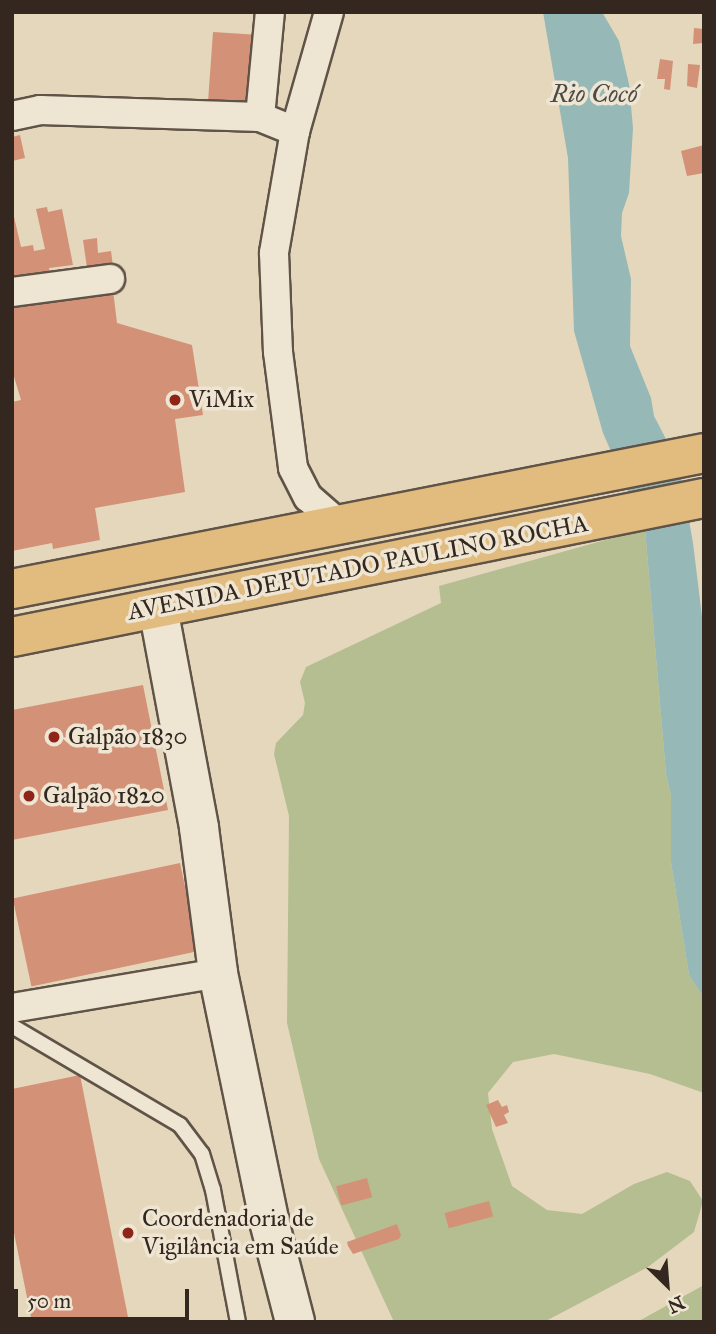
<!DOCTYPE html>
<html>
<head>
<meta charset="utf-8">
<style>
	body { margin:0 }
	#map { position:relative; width:716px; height:1334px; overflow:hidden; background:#e5d7bb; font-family:"IM FELL Great Primer",serif }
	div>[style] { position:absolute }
	.green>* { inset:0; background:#b5be90 }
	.water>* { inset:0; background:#96b8b6 }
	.building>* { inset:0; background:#d39277; transform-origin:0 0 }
	.roads { filter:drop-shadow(2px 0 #605347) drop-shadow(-2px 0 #605347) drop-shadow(0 2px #605347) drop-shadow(0 -2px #605347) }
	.lane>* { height:14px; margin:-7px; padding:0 7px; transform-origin:7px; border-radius:7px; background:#eee5d3 }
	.street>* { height:28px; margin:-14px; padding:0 14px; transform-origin:14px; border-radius:14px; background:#eee5d3 }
	.secondary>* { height:38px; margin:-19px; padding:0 19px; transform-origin:19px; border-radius:19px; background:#eee5d3 }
	.primary>* { height:38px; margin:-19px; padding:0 19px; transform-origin:19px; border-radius:19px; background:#e2bc7e }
	.dots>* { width:19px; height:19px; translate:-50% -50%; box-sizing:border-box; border:4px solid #eee5d3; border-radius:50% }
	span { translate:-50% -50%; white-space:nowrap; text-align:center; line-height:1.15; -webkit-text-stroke:7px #eee5d3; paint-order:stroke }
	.poi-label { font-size:24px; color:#332720 }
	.left { translate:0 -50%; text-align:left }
	.street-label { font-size:24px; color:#332720 }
	.water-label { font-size:26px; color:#4c4b46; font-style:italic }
	.frame { position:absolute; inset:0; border:14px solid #332720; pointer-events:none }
	.north { position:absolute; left:632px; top:1250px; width:70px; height:70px; -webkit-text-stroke:5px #eee5d3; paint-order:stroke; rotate:155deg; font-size:19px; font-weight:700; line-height:28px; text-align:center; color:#332720 }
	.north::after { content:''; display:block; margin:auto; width:24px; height:32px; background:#332720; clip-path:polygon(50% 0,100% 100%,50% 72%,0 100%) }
	.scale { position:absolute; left:14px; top:1289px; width:175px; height:32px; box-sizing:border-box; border:4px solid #332720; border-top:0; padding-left:9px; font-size:21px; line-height:24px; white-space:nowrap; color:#332720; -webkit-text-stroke:5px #eee5d3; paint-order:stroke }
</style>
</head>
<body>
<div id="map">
	<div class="green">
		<div style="clip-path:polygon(645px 529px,666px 774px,671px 796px,671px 862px,689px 975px,704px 998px,704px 1093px,650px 1074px,554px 1054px,513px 1062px,488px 1093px,492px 1129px,512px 1186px,547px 1210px,582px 1214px,634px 1184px,667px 1172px,690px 1181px,703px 1201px,694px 1232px,648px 1267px,544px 1322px,394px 1322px,319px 1159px,287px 1023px,289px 816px,274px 754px,276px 743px,303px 715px,305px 703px,300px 682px,306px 667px,441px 603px,439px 586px)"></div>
		<div style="clip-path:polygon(704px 1285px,704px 1322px,637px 1322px)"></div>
	</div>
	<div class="water">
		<div style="clip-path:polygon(543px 12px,602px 12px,619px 41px,629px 84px,633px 128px,629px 193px,622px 213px,621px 236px,631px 279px,630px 346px,651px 398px,654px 416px,679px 464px,693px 543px,704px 633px,704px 998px,689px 975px,671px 862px,671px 796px,666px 774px,645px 529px,603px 433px,574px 331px,568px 158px)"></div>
	</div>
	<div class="building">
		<div style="clip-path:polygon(694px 28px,704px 29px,704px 43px,693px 44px)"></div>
		<div style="clip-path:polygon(213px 32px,258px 35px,254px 98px,247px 104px,208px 102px)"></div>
		<div style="clip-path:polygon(660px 59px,673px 61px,670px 90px,664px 89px,665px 79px,657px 79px)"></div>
		<div style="clip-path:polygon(688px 64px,700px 65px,697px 88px,687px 86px)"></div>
		<div style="clip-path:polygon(20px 135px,25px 158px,12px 161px,12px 137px)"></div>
		<div style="clip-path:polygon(704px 145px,704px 173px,687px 176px,681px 151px)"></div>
		<div style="clip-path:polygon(47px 207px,48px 212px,62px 209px,73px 265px,49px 268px,51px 278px,12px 283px,12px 208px,21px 247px,33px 245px,34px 251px,45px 249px,36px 209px)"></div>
		<div style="clip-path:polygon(97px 238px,98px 253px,111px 251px,113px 266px,87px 268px,83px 240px)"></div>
		<div style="clip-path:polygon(113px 290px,117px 323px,192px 345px,203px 415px,175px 419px,185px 492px,95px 508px,100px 540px,53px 549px,52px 543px,12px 551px,12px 402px,21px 400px,12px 370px,12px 304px)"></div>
		<div style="clip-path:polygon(143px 685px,168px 810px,12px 840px,12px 710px)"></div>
		<div style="left:180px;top:863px;width:90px;height:171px;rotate:78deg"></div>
		<div style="clip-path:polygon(80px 1075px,129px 1322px,32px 1322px,12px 1223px,12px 1089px)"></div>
		<div style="clip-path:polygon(498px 1100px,502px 1107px,507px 1105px,509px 1112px,504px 1115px,508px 1123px,496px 1127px,486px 1105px)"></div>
		<div style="left:367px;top:1178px;width:20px;height:32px;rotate:75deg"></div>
		<div style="left:489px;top:1201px;width:16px;height:46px;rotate:75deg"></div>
		<div style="clip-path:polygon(397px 1224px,401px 1235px,399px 1239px,353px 1254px,348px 1246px,347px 1242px)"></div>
	</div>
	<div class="roads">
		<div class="lane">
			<div style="left:12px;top:1026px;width:195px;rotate:30.5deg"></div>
			<div style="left:180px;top:1125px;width:36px;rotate:53deg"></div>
			<div style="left:202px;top:1154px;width:38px;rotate:73deg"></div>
			<div style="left:213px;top:1190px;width:134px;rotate:79.3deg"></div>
		</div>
		<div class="street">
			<div style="left:329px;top:12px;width:124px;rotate:105.9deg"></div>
			<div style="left:295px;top:131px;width:124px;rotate:99.8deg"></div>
			<div style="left:274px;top:253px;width:99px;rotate:87.7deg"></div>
			<div style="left:278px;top:352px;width:117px;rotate:82.6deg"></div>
			<div style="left:293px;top:468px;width:33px;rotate:63deg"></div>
			<div style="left:308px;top:497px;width:43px;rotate:41.2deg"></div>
			<div style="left:12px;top:116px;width:29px;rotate:-12deg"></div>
			<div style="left:40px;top:110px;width:220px;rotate:1.8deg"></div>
			<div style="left:260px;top:117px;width:38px;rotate:22deg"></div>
			<div style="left:260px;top:117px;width:105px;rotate:-84.6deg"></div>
			<div style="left:12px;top:292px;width:99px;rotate:-7.6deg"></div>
			<div style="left:12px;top:1008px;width:209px;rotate:-9.6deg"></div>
		</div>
		<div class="secondary">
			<div style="left:158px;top:608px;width:224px;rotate:79.4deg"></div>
			<div style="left:199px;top:828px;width:146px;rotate:82.5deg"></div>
			<div style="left:218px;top:973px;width:257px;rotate:78.3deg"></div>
			<div style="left:270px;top:1225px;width:100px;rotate:75.5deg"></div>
		</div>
		<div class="primary">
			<div style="left:12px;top:589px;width:705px;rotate:-11.12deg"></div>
			<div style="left:12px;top:637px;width:706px;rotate:-11.36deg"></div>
		</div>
	</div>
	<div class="dots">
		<div style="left:175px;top:400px;background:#8f2418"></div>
		<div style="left:54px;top:737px;background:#8f2418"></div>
		<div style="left:29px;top:796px;background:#8f2418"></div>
		<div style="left:128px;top:1233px;background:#8f2418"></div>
	</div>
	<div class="poi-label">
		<span class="left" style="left:189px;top:400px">ViMix</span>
		<span class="left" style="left:68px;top:737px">Galpão 1830</span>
		<span class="left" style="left:43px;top:796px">Galpão 1820</span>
		<span class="left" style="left:142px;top:1233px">Coordenadoria de<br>Vigilância em Saúde</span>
	</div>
	<div class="street-label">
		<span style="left:358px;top:568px;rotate:-11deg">AVENIDA DEPUTADO PAULINO ROCHA</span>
	</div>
	<div class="water-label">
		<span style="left:594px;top:94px">Rio Cocó</span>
	</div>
	<div class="frame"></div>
	<div class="north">N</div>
	<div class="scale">50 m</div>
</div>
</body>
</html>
